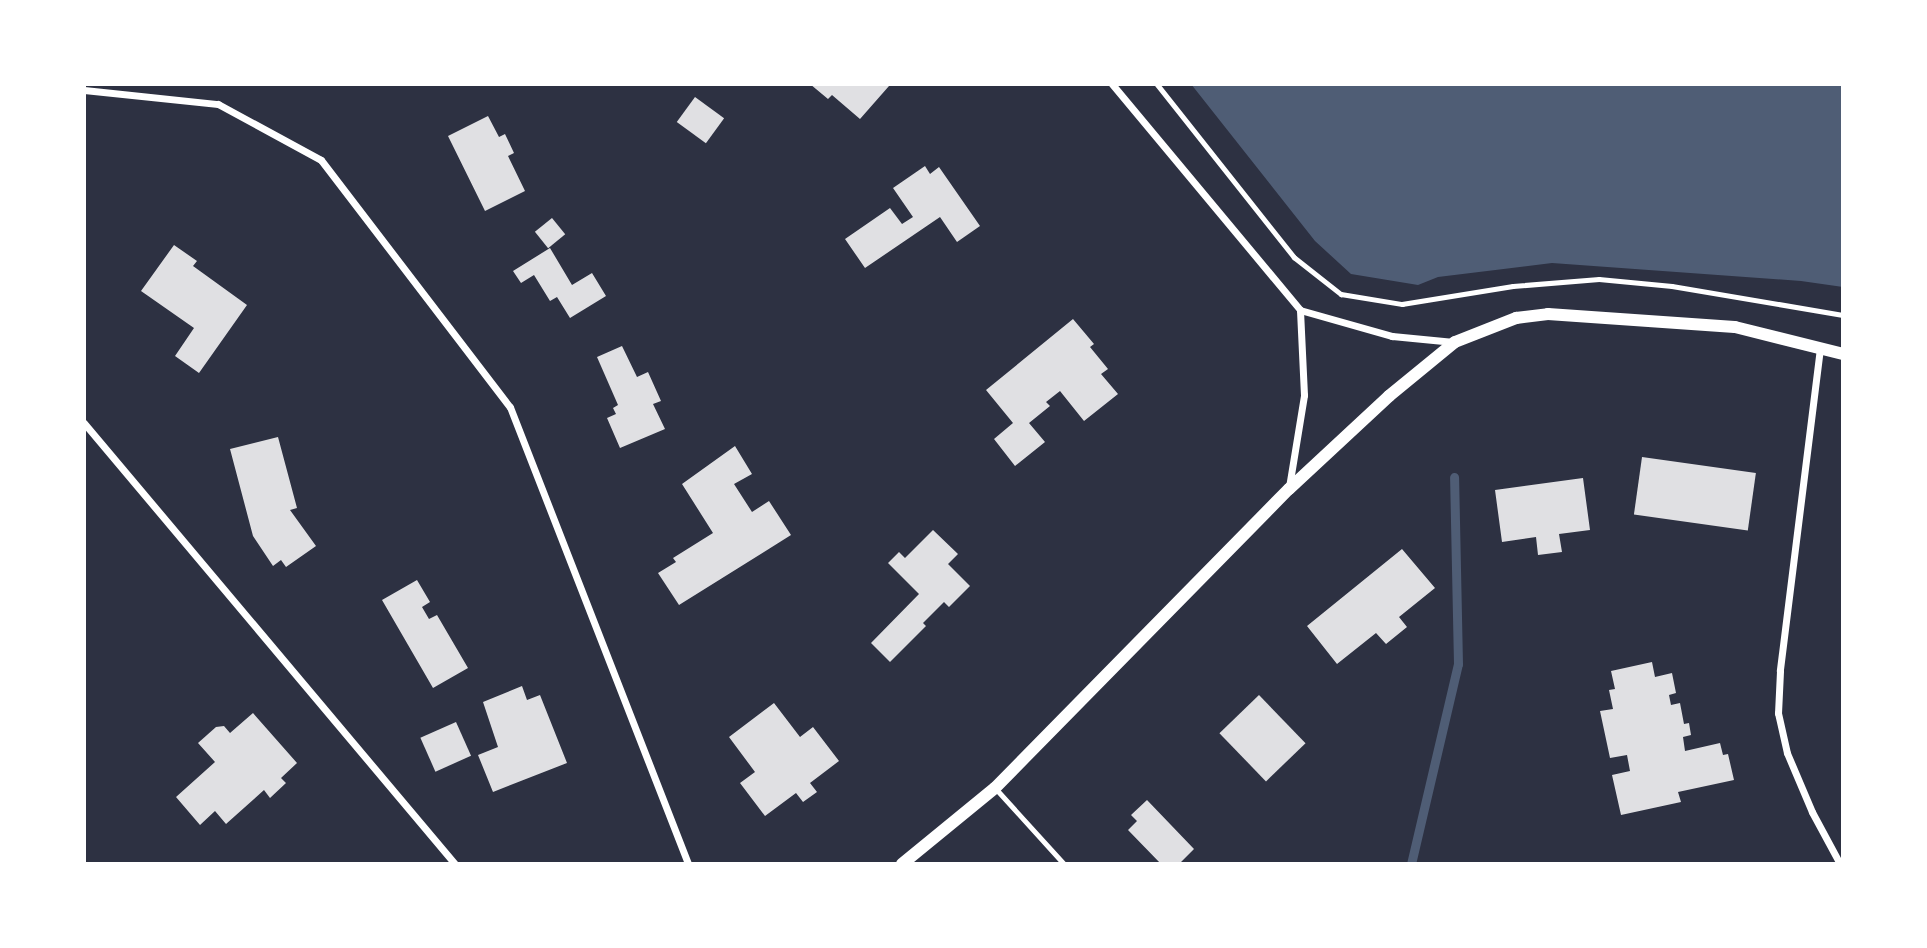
<!DOCTYPE html>
<html>
<head>
<meta charset="utf-8">
<style>
	body { margin:0 }
	#map { position:relative; width:1927px; height:948px; overflow:hidden; background:#2d3142; font-family:"Open Sans",sans-serif }
	div>[style] { position:absolute }
	.water>* { inset:0; background:#4f5d75 }
	.stream>* { height:9px; margin:-4.5px; padding:0 4.5px; transform-origin:4.5px; border-radius:4.5px; background:#4f5d75 }
	.building>* { inset:0; background:#e0e0e3; transform-origin:0 0 }
	.path>* { height:4.5px; margin:-2.25px; padding:0 2.25px; transform-origin:2.25px; border-radius:2.25px; background:#fff }
	.service>* { height:5px; margin:-2.5px; padding:0 2.5px; transform-origin:2.5px; border-radius:2.5px; background:#fff }
	.minor>* { height:7px; margin:-3.5px; padding:0 3.5px; transform-origin:3.5px; border-radius:3.5px; background:#fff }
	.tertiary>* { height:12px; margin:-6px; padding:0 6px; transform-origin:6px; border-radius:6px; background:#fff }
	span { translate:-50% -50%; white-space:nowrap; text-align:center; line-height:1.15; -webkit-text-stroke:7px #fff; paint-order:stroke }
	.frame { position:absolute; inset:0; border:86px solid #fff; pointer-events:none }
</style>
</head>
<body>
<div id="map">
	<div class="water">
		<div style="clip-path:polygon(1191px 84px,1843px 84px,1843px 287px,1801px 281px,1552px 263px,1438px 277px,1418px 285px,1351px 274px,1315px 241px)"></div>
	</div>
	<div class="stream">
		<div style="left:1411px;top:864px;width:205px;rotate:-76.8deg"></div>
		<div style="left:1458px;top:664px;width:187px;rotate:-91.2deg"></div>
	</div>
	<div class="building">
		<div style="clip-path:polygon(810px 84px,887px 84px,889px 86px,860px 119px,832px 95px,828px 99px)"></div>
		<div style="left:695px;top:97px;width:36px;height:31px;rotate:36deg"></div>
		<div style="clip-path:polygon(488px 116px,499px 137px,505px 134px,514px 153px,508px 156px,525px 191px,485px 211px,448px 136px)"></div>
		<div style="clip-path:polygon(925px 166px,930px 174px,939px 167px,980px 226px,957px 242px,940px 217px,865px 268px,845px 239px,890px 208px,902px 224px,913px 217px,893px 188px)"></div>
		<div style="left:552px;top:218px;width:21px;height:22px;rotate:51deg"></div>
		<div style="clip-path:polygon(174px 245px,197px 261px,193px 266px,247px 305px,199px 373px,175px 356px,194px 328px,141px 291px)"></div>
		<div style="clip-path:polygon(550px 248px,572px 285px,592px 273px,606px 296px,570px 318px,557px 297px,550px 301px,534px 275px,521px 283px,513px 271px)"></div>
		<div style="clip-path:polygon(1073px 319px,1094px 344px,1090px 347px,1108px 369px,1101px 374px,1118px 394px,1084px 421px,1060px 391px,1046px 402px,1050px 406px,1029px 423px,1045px 442px,1015px 466px,994px 439px,1013px 423px,986px 390px)"></div>
		<div style="clip-path:polygon(622px 346px,637px 377px,648px 372px,661px 401px,653px 404px,665px 429px,620px 448px,607px 418px,616px 414px,613px 408px,618px 405px,597px 357px)"></div>
		<div style="clip-path:polygon(278px 437px,297px 508px,290px 510px,316px 546px,286px 567px,281px 560px,273px 566px,253px 536px,230px 449px)"></div>
		<div style="clip-path:polygon(735px 446px,752px 474px,734px 484px,752px 512px,769px 501px,791px 535px,679px 605px,658px 573px,676px 562px,673px 558px,713px 533px,682px 484px)"></div>
		<div style="left:1642px;top:457px;width:115px;height:58px;rotate:8deg"></div>
		<div style="clip-path:polygon(1583px 478px,1590px 530px,1559px 534px,1562px 552px,1538px 555px,1536px 537px,1502px 542px,1495px 490px)"></div>
		<div style="clip-path:polygon(933px 530px,958px 554px,948px 564px,970px 586px,949px 607px,944px 602px,923px 623px,926px 626px,890px 662px,871px 643px,919px 594px,888px 563px,899px 552px,905px 558px)"></div>
		<div style="clip-path:polygon(1402px 549px,1435px 588px,1399px 617px,1407px 627px,1386px 644px,1376px 633px,1337px 664px,1307px 626px)"></div>
		<div style="clip-path:polygon(417px 580px,430px 602px,422px 607px,429px 619px,437px 615px,468px 668px,433px 688px,382px 600px)"></div>
		<div style="clip-path:polygon(1652px 662px,1655px 677px,1672px 673px,1676px 693px,1669px 695px,1671px 705px,1680px 703px,1684px 724px,1689px 723px,1691px 735px,1683px 737px,1685px 751px,1720px 743px,1723px 755px,1728px 754px,1734px 780px,1678px 792px,1681px 802px,1621px 815px,1612px 775px,1630px 771px,1627px 755px,1610px 758px,1600px 711px,1613px 709px,1609px 690px,1615px 689px,1611px 671px)"></div>
		<div style="clip-path:polygon(522px 686px,527px 700px,540px 695px,567px 763px,493px 792px,478px 755px,498px 747px,483px 702px)"></div>
		<div style="left:1259px;top:695px;width:67px;height:55px;rotate:46deg"></div>
		<div style="clip-path:polygon(774px 703px,800px 737px,813px 727px,839px 761px,810px 783px,817px 792px,803px 802px,796px 793px,765px 816px,740px 783px,755px 772px,729px 737px)"></div>
		<div style="clip-path:polygon(253px 713px,297px 763px,281px 778px,286px 783px,270px 798px,264px 790px,226px 824px,215px 811px,200px 825px,176px 797px,215px 762px,198px 743px,216px 727px,224px 726px,230px 733px)"></div>
		<div style="left:456px;top:722px;width:37px;height:39px;rotate:66deg"></div>
		<div style="clip-path:polygon(1147px 800px,1194px 849px,1179px 864px,1161px 864px,1128px 830px,1137px 821px,1131px 815px)"></div>
	</div>
	<div class="path">
		<div style="left:1157px;top:84px;width:221px;rotate:51.6deg"></div>
		<div style="left:1294px;top:257px;width:60px;rotate:38.2deg"></div>
		<div style="left:1341px;top:294px;width:62px;rotate:9.3deg"></div>
		<div style="left:1402px;top:304px;width:112px;rotate:-9.2deg"></div>
		<div style="left:1513px;top:286px;width:86px;rotate:-4.7deg"></div>
		<div style="left:1599px;top:279px;width:73px;rotate:5.5deg"></div>
		<div style="left:1672px;top:286px;width:173px;rotate:9.6deg"></div>
	</div>
	<div class="service">
		<div style="left:995px;top:788px;width:103px;rotate:47.8deg"></div>
	</div>
	<div class="minor">
		<div style="left:1112px;top:84px;width:294px;rotate:50.2deg"></div>
		<div style="left:84px;top:90px;width:135px;rotate:6deg"></div>
		<div style="left:218px;top:104px;width:117px;rotate:28.5deg"></div>
		<div style="left:321px;top:160px;width:311px;rotate:52.6deg"></div>
		<div style="left:510px;top:407px;width:490px;rotate:68.7deg"></div>
		<div style="left:1820px;top:348px;width:325px;rotate:97.1deg"></div>
		<div style="left:1780px;top:671px;width:42px;rotate:92.7deg"></div>
		<div style="left:1778px;top:713px;width:41px;rotate:77.3deg"></div>
		<div style="left:1787px;top:753px;width:64px;rotate:67deg"></div>
		<div style="left:1812px;top:812px;width:59px;rotate:61.7deg"></div>
		<div style="left:84px;top:423px;width:576px;rotate:49.93deg"></div>
		<div style="left:1289px;top:487px;width:93px;rotate:-80.7deg"></div>
		<div style="left:1304px;top:395px;width:85px;rotate:-92.7deg"></div>
		<div style="left:1300px;top:310px;width:96px;rotate:15.8deg"></div>
		<div style="left:1392px;top:336px;width:62px;rotate:5.5deg"></div>
	</div>
	<div class="tertiary">
		<div style="left:902px;top:864px;width:120px;rotate:-39.3deg"></div>
		<div style="left:995px;top:788px;width:419px;rotate:-45.5deg"></div>
		<div style="left:1289px;top:489px;width:137px;rotate:-42.9deg"></div>
		<div style="left:1389px;top:396px;width:85px;rotate:-39.3deg"></div>
		<div style="left:1455px;top:342px;width:66px;rotate:-21.5deg"></div>
		<div style="left:1516px;top:318px;width:32px;rotate:-7deg"></div>
		<div style="left:1548px;top:314px;width:187px;rotate:4deg"></div>
		<div style="left:1735px;top:327px;width:111px;rotate:14deg"></div>
	</div>
	<div class="frame"></div>
</div>
</body>
</html>
